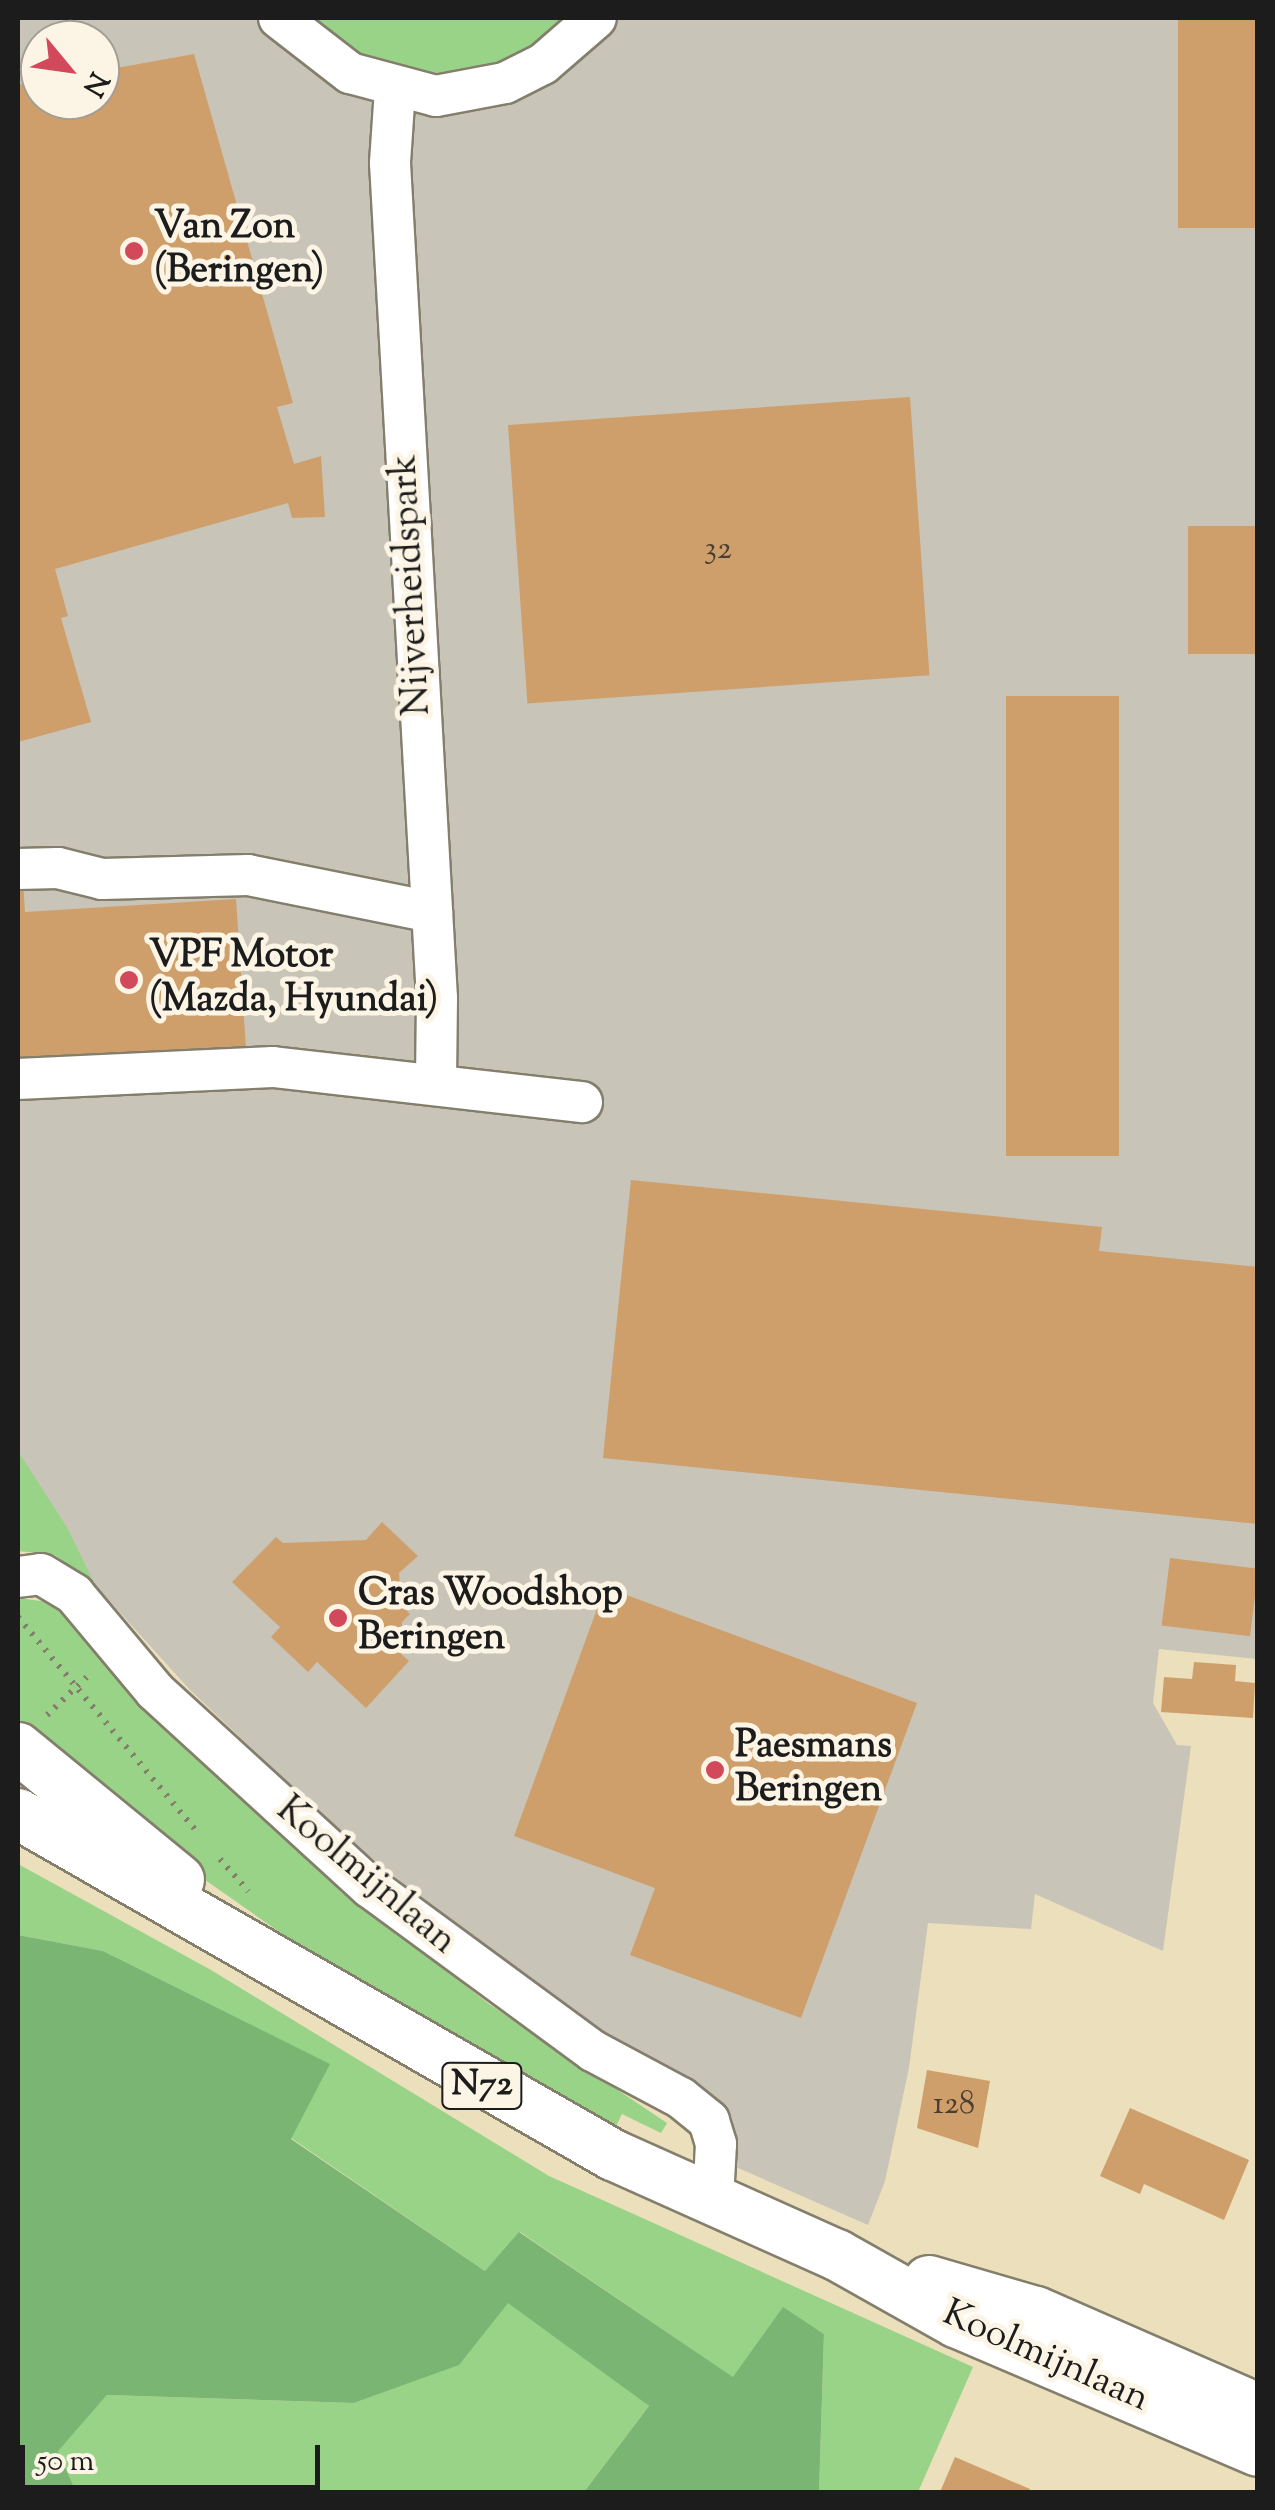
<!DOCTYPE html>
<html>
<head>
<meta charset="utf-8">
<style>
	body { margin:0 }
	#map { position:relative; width:1275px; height:2510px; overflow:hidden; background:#ebdfbc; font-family:"Sorts Mill Goudy",serif }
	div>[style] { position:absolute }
	.industrial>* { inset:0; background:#c8c4b8 }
	.green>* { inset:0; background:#98d387 }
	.forest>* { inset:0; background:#7ab574 }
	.building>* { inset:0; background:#ce9f6a; transform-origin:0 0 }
	.path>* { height:6px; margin-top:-3px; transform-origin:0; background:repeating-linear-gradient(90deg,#847e6c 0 2.5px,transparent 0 10.5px) }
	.roads { filter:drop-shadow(2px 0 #847e6c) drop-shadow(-2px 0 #847e6c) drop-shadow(0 2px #847e6c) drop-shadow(0 -2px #847e6c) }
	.minor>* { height:40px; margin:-20px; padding:0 20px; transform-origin:20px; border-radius:20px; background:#fff }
	.major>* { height:50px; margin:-25px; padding:0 25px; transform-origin:25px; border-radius:25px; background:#fff }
	.dots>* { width:28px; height:28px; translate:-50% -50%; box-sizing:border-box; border:5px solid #fcf5e5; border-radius:50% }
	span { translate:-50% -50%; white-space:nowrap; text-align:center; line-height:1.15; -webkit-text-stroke:10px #fcf5e5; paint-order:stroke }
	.number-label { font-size:32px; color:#483d30 }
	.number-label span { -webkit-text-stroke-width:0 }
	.shield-label span { padding:2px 8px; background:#fcf5e5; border:2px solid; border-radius:8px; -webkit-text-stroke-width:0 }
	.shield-label { font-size:35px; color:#1c1c1c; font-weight:700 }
	.poi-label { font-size:38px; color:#1c1c1c; font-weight:700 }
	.left { translate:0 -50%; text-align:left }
	.street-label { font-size:38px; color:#1c1c1c }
	.frame { position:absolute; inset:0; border:20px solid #1c1c1c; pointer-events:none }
	.north { position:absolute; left:20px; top:20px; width:100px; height:100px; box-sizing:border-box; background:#fcf5e5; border:2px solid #a29e95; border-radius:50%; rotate:119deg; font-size:28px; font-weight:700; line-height:40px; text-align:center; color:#1c1c1c }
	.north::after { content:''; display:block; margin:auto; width:35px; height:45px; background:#d1495b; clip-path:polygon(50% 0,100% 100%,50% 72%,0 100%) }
	.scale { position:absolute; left:20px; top:2445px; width:300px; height:45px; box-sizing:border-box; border:5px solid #1c1c1c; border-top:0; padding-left:12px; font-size:30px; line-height:35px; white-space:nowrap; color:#1c1c1c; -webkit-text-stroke:8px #fcf5e5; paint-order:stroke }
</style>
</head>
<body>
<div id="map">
	<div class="industrial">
		<div style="clip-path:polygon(evenodd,18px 18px,1257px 18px,1257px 1659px,1159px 1649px,1153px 1703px,1177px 1745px,1191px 1746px,1163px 1951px,1035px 1894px,1031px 1929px,928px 1923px,909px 2068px,885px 2181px,868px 2225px,736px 2167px,727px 2127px,497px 1959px,346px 1837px,190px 1690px,95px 1585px,18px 1451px,18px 18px,40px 40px,100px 40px,100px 100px,40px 100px,40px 40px)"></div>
	</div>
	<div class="green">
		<div style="clip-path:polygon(308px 18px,568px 18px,541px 42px,500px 62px,439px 73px,368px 59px)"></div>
		<div style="clip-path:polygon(18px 1451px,68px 1529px,95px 1585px,55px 1555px,18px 1551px)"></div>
		<div style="clip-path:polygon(18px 1598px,49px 1602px,67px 1615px,232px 1787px,349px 1894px,489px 2004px,667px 2123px,661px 2133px,622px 2114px,614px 2130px,311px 1954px,178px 1861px,18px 1732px)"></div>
		<div style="clip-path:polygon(18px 1864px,211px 1970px,549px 2176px,973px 2367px,918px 2492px,819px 2492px,824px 2334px,783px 2308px,734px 2378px,520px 2232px,485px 2271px,291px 2138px,329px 2065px,103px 1951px,18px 1935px)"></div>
		<div style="clip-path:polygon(508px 2302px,649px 2406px,584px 2492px,76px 2492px,57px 2451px,107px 2395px,354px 2403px,458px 2365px)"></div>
	</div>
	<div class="forest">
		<div style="clip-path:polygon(18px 1935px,103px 1951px,330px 2064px,291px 2139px,485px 2271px,519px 2232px,733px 2377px,783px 2307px,824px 2334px,819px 2492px,584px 2492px,649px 2406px,508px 2303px,459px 2365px,354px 2403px,107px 2395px,58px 2451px,76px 2492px,18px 2492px)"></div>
	</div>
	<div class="building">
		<div style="left:1178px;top:18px;width:80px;height:210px"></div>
		<div style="clip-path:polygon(194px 54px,293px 403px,277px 407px,294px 464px,321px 456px,325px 517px,292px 518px,288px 503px,55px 569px,68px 616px,61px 618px,91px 722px,18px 742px,18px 85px,40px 81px,40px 100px,100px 100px,100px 71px)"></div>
		<div style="left:910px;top:397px;width:279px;height:403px;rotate:86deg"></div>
		<div style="left:1188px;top:526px;width:70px;height:128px"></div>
		<div style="left:1006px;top:696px;width:113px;height:460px"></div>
		<div style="clip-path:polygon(23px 881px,25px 912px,236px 899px,246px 1048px,18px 1063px,18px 882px)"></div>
		<div style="clip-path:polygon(631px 1180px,1102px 1227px,1099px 1251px,1258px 1267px,1258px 1524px,603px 1458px)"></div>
		<div style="clip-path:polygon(382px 1522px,418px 1556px,399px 1573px,401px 1605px,410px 1614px,402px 1622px,402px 1655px,409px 1661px,366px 1708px,317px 1662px,308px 1672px,271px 1637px,280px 1627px,232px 1582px,276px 1537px,283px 1543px,366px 1540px)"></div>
		<div style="left:1170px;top:1558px;width:89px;height:68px;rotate:7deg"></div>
		<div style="clip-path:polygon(605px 1587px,917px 1703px,801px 2018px,630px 1955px,655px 1888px,514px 1836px)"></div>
		<div style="clip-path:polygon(1194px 1662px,1236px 1665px,1235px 1681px,1255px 1683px,1253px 1718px,1161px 1712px,1164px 1677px,1192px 1679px)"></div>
		<div style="clip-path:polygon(927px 2070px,990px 2081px,978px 2148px,917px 2128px)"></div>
		<div style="clip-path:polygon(1130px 2108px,1249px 2160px,1224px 2220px,1144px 2184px,1140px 2194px,1100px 2176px)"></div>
		<div style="clip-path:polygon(955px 2457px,1030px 2489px,1028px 2492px,940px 2492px)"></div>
	</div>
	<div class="path">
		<div style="left:18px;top:1617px;width:283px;rotate:50.2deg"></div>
		<div style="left:47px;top:1715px;width:62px;rotate:-43.7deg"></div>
		<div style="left:220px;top:1859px;width:43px;rotate:48.8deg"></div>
	</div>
	<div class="roads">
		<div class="minor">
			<div style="left:279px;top:18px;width:90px;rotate:37.8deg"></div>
			<div style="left:350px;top:73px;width:89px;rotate:15deg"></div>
			<div style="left:436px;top:96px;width:70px;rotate:-10.7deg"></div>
			<div style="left:505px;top:83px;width:42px;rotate:-26.6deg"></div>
			<div style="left:543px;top:64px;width:70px;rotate:-41deg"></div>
			<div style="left:395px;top:89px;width:74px;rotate:93.9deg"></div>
			<div style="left:390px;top:163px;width:836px;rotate:86.78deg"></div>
			<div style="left:437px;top:998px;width:82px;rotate:90.7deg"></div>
			<div style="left:18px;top:869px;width:40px;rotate:-1.4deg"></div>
			<div style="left:58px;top:868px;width:45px;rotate:14deg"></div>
			<div style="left:102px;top:879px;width:146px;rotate:-1.6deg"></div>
			<div style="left:248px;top:875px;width:188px;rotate:11.4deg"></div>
			<div style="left:18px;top:1079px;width:255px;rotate:-2.7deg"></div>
			<div style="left:273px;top:1067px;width:311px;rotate:6.5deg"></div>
			<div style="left:18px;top:1577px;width:23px;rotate:-7deg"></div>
			<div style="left:41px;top:1574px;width:39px;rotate:31deg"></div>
			<div style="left:74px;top:1594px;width:126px;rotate:50.1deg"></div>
			<div style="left:155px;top:1691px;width:292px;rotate:42.4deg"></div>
			<div style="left:371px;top:1888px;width:275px;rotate:36.3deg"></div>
			<div style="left:593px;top:2051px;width:100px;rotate:28.1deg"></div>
			<div style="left:681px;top:2098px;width:36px;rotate:39deg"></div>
			<div style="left:709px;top:2121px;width:24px;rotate:73deg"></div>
			<div style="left:716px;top:2144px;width:56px;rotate:93.1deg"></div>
		</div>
		<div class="major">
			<div style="left:18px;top:1748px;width:208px;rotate:39.3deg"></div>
			<div style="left:18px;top:1814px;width:686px;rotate:29.82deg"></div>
			<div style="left:613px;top:2155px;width:245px;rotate:24.1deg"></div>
			<div style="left:837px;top:2255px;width:137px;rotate:29.4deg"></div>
			<div style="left:956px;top:2322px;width:328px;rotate:23.1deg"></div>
			<div style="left:929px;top:2281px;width:111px;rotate:16.2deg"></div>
			<div style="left:1036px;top:2312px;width:242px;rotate:23.6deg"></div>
		</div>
	</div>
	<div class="dots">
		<div style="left:134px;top:251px;background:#d1495b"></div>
		<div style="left:129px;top:980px;background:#d1495b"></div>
		<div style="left:338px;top:1618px;background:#d1495b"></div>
		<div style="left:715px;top:1770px;background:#d1495b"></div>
	</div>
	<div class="number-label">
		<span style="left:718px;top:550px">32</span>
		<span style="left:954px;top:2105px">128</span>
	</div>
	<div class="shield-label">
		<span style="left:482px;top:2086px">N72</span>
	</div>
	<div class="poi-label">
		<span class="left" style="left:154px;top:251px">Van Zon<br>(Beringen)</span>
		<span class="left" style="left:149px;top:980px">VPF Motor<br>(Mazda, Hyundai)</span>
		<span class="left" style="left:358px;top:1618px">Cras Woodshop<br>Beringen</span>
		<span class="left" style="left:735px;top:1770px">Paesmans<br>Beringen</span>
	</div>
	<div class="street-label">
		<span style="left:413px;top:585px;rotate:-93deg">Nijverheidspark</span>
		<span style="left:365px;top:1877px;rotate:40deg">Koolmijnlaan</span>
		<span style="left:1045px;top:2358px;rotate:24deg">Koolmijnlaan</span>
	</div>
	<div class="frame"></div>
	<div class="north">N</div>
	<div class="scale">50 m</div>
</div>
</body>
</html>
